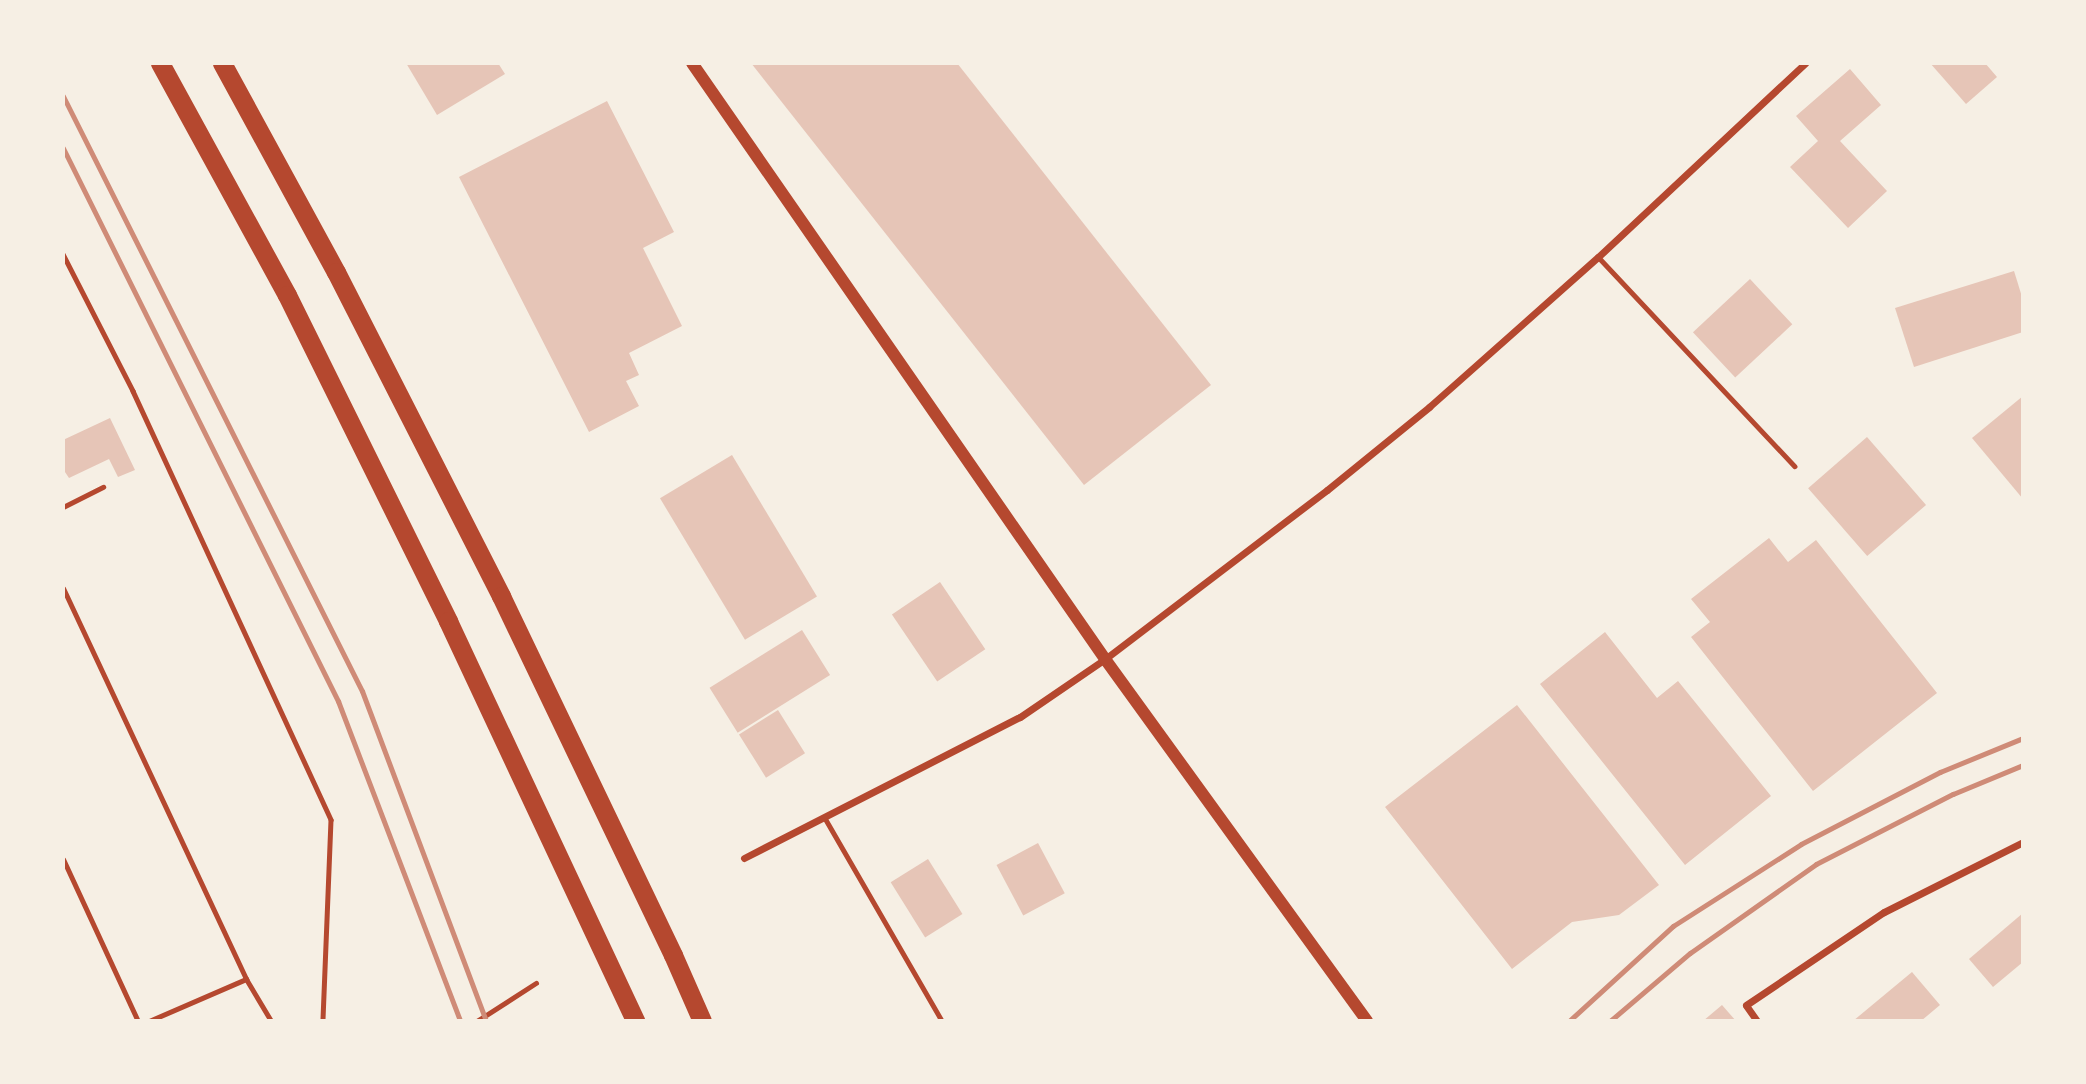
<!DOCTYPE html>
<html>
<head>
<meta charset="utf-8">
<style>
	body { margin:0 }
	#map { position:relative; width:2086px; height:1084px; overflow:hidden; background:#f6efe4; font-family:Lato,sans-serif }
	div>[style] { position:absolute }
	.building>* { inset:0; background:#e6c5b7; transform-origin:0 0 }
	.path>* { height:4.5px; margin:-2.25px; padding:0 2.25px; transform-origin:2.25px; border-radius:2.25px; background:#b5482f }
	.service>* { height:5px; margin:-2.5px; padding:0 2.5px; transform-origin:2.5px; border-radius:2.5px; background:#b5482f }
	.minor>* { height:7px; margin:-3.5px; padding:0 3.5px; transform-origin:3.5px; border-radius:3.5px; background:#b5482f }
	.tertiary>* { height:12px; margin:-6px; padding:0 6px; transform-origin:6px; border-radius:6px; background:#b5482f }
	.trunk>* { height:19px; margin:-9.5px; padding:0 9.5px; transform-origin:9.5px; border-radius:9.5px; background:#b5482f }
	.rail>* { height:5px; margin:-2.5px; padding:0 2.5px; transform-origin:2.5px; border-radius:2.5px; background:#cf8b77 }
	span { translate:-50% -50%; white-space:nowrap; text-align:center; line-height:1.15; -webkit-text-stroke:7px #f6efe4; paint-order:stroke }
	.frame { position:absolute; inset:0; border:65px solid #f6efe4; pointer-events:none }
</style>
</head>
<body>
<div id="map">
	<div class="building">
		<div style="clip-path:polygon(406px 63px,498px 63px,505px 74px,437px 115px)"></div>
		<div style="clip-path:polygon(751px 63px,957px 63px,1211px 385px,1084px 485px)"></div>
		<div style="clip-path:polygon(1930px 63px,1985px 63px,1997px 77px,1966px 104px)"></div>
		<div style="clip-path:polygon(1850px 69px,1881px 105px,1840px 141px,1887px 191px,1848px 228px,1790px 167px,1818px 141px,1796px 116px)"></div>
		<div style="clip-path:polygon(607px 101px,674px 232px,643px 248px,682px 326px,629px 353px,639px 375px,626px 381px,639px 406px,589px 432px,459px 177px)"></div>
		<div style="clip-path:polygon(2014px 271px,2023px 300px,2023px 332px,1914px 367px,1895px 308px)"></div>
		<div style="left:1750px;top:279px;width:62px;height:78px;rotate:47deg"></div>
		<div style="clip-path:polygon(2023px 396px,2023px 499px,1972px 438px)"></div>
		<div style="clip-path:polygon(110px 418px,135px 470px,118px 477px,109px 459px,69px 478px,63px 469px,63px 440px)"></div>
		<div style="left:1867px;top:437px;width:90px;height:78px;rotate:49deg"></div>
		<div style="left:732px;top:455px;width:165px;height:84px;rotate:59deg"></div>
		<div style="clip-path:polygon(1769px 538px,1788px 562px,1816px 540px,1937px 693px,1813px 791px,1691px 637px,1710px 622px,1691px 599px)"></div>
		<div style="left:940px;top:582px;width:81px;height:58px;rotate:56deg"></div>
		<div style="left:802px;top:630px;width:53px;height:109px;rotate:58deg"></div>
		<div style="clip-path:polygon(1605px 632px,1657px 698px,1678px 681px,1771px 796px,1685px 865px,1540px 684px)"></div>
		<div style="clip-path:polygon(1517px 705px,1659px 885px,1619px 915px,1572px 922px,1512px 969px,1385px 807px)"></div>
		<div style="left:778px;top:710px;width:51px;height:46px;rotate:58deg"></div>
		<div style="left:1038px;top:843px;width:57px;height:47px;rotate:62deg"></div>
		<div style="left:928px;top:859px;width:65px;height:44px;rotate:58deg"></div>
		<div style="clip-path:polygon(2023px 913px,2023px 962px,1993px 987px,1969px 959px)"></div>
		<div style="clip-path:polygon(1912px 972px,1940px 1005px,1921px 1021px,1853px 1021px)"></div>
		<div style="clip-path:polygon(1722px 1005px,1736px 1021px,1703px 1021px)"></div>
	</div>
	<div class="path">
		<div style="left:63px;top:254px;width:154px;rotate:62.9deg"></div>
		<div style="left:133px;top:391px;width:472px;rotate:65.2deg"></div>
		<div style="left:331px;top:820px;width:201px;rotate:92.3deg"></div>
		<div style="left:477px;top:1021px;width:70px;rotate:-32.8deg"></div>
	</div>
	<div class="service">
		<div style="left:1598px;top:257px;width:287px;rotate:46.8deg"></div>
		<div style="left:63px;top:507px;width:45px;rotate:-26.6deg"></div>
		<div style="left:63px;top:588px;width:432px;rotate:64.9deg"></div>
		<div style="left:246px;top:979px;width:49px;rotate:59.2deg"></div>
		<div style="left:824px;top:817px;width:236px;rotate:60deg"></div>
		<div style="left:63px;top:859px;width:179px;rotate:65.2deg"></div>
		<div style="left:149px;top:1021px;width:106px;rotate:-23.4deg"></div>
	</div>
	<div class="minor">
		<div style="left:744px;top:858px;width:310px;rotate:-27.1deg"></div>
		<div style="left:1020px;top:717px;width:103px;rotate:-34.3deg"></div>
		<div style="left:1105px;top:659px;width:279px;rotate:-37.3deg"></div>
		<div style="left:1327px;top:490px;width:132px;rotate:-39.1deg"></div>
		<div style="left:1429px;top:407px;width:226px;rotate:-41.6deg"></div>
		<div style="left:1598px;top:257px;width:284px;rotate:-43.1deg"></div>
		<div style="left:1757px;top:1021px;width:19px;rotate:-125deg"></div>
		<div style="left:1746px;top:1005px;width:166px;rotate:-34deg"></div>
		<div style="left:1884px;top:912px;width:156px;rotate:-26.7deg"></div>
	</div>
	<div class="tertiary">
		<div style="left:692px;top:63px;width:725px;rotate:55.28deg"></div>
		<div style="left:1105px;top:659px;width:447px;rotate:54.1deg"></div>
	</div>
	<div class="trunk">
		<div style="left:160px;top:63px;width:264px;rotate:61.3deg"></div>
		<div style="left:287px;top:295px;width:364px;rotate:63.7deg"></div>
		<div style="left:448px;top:621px;width:442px;rotate:64.9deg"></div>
		<div style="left:222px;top:63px;width:238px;rotate:61.4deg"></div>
		<div style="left:336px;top:272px;width:364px;rotate:63deg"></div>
		<div style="left:501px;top:596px;width:398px;rotate:64.4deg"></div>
		<div style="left:673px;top:955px;width:72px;rotate:66.3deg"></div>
	</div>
	<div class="rail">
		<div style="left:63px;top:96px;width:666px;rotate:63.32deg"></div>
		<div style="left:362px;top:691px;width:353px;rotate:69.4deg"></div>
		<div style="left:63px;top:148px;width:618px;rotate:63.56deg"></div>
		<div style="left:338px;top:701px;width:342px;rotate:69.1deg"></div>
		<div style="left:1569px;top:1021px;width:141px;rotate:-42.4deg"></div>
		<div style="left:1673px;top:926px;width:152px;rotate:-32.6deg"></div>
		<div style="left:1801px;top:844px;width:157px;rotate:-27.4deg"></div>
		<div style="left:1940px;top:772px;width:90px;rotate:-22.3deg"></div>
		<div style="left:1610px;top:1021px;width:105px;rotate:-40.4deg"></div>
		<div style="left:1690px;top:953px;width:154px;rotate:-35.2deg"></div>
		<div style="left:1816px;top:864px;width:154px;rotate:-27.1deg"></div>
		<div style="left:1953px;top:794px;width:76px;rotate:-22.5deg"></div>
	</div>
	<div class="frame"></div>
</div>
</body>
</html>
